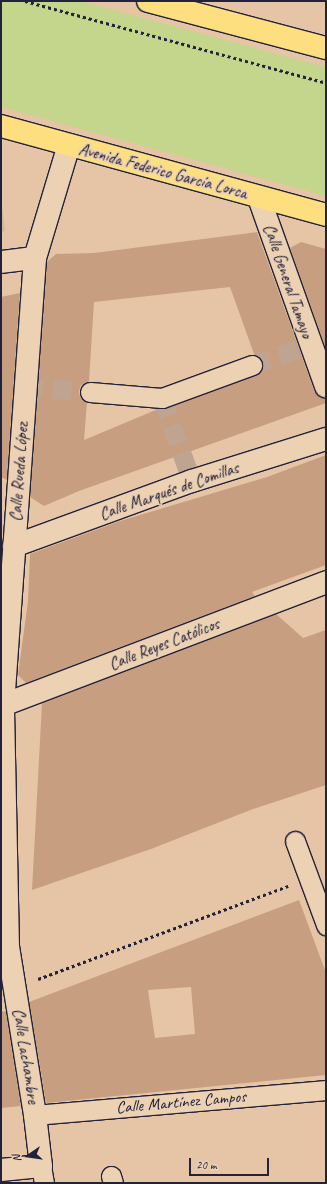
<!DOCTYPE html>
<html>
<head>
<meta charset="utf-8">
<style>
	body { margin:0 }
	#map { position:relative; width:327px; height:1184px; overflow:hidden; background:#e5c5a6; font-family:Caveat,sans-serif }
	div>[style] { position:absolute }
	.built>* { inset:0; background:#d8b699 }
	.green>* { inset:0; background:#c3d68b }
	.building>* { inset:0; background:#c89e81 }
	.pedestrian-tunnel>* { height:19px; margin-top:-9.5px; transform-origin:0; background:repeating-linear-gradient(90deg,#bea491 0 19px,transparent 0 29px) }
	.path>* { height:2.5px; margin-top:-1.25px; transform-origin:0; background:repeating-linear-gradient(90deg,#22223b 0 3px,transparent 0 6px) }
	.roads { filter:drop-shadow(1px 0 #22223b) drop-shadow(-1px 0 #22223b) drop-shadow(0 1px #22223b) drop-shadow(0 -1px #22223b) }
	.pedestrian>* { height:19px; margin:-9.5px; padding:0 9.5px; transform-origin:9.5px; border-radius:9.5px; background:#ecd1b3 }
	.minor>* { height:22px; margin:-11px; padding:0 11px; transform-origin:11px; border-radius:11px; background:#ecd1b3 }
	.primary>* { height:22px; margin:-11px; padding:0 11px; transform-origin:11px; border-radius:11px; background:#fedf80 }
	span { translate:-50% -50%; white-space:nowrap; text-align:center; line-height:1.15; -webkit-text-stroke:3.5px #ecd1b3; paint-order:stroke }
	.street-label { font-size:17px; color:#22223b }
	.frame { position:absolute; inset:0; border:2px solid #22223b; pointer-events:none }
	.north { position:absolute; left:8px; top:1136px; width:40px; height:40px; -webkit-text-stroke:3px #ecd1b3; paint-order:stroke; rotate:257deg; font-size:11px; font-weight:700; line-height:16px; text-align:center; color:#22223b }
	.north::after { content:''; display:block; margin:auto; width:14px; height:18px; background:#22223b; clip-path:polygon(50% 0,100% 100%,50% 72%,0 100%) }
	.scale { position:absolute; left:189px; top:1158px; width:80px; height:18px; box-sizing:border-box; border:2px solid #22223b; border-top:0; padding-left:5px; font-size:12px; line-height:14px; white-space:nowrap; color:#22223b; -webkit-text-stroke:3px #ecd1b3; paint-order:stroke }
</style>
</head>
<body>
<div id="map">
	<div class="built">
		<div style="clip-path:polygon(1px 197px,5px 231px,1px 232px)"></div>
	</div>
	<div class="green">
		<div style="clip-path:polygon(1px 1px,80px 1px,326px 67px,326px 196px,1px 107px)"></div>
	</div>
	<div class="building">
		<div style="clip-path:polygon(evenodd,257px 232px,314px 390px,318px 396px,326px 398px,326px 403px,79px 491px,44px 506px,30px 497px,47px 262px,56px 254px,94px 253px,257px 232px,230px 287px,254px 354px,262px 361px,260px 372px,166px 408px,158px 409px,84px 440px,87px 402px,80px 397px,79px 391px,81px 385px,89px 381px,94px 302px,230px 287px)"></div>
		<div style="clip-path:polygon(301px 242px,326px 249px,326px 349px,290px 248px)"></div>
		<div style="clip-path:polygon(20px 293px,7px 480px,1px 477px,1px 297px)"></div>
		<div style="clip-path:polygon(326px 455px,326px 565px,252px 592px,255px 596px,26px 683px,18px 675px,28px 601px,30px 554px,120px 521px,267px 477px)"></div>
		<div style="clip-path:polygon(276px 614px,303px 638px,326px 630px,326px 785px,253px 809px,151px 849px,32px 890px,42px 703px)"></div>
		<div style="clip-path:polygon(evenodd,299px 900px,326px 973px,326px 1075px,46px 1103px,29px 1002px,299px 900px,191px 987px,195px 1034px,155px 1038px,148px 990px,191px 987px)"></div>
		<div style="clip-path:polygon(6px 1011px,21px 1106px,1px 1108px,1px 1012px)"></div>
	</div>
	<div class="pedestrian-tunnel">
		<div style="left:252px;top:365px;width:61px;rotate:-19deg"></div>
		<div style="left:24px;top:386px;width:66px;rotate:5.2deg"></div>
		<div style="left:162px;top:398px;width:88px;rotate:70.1deg"></div>
	</div>
	<div class="path">
		<div style="left:25px;top:1px;width:312px;rotate:15.2deg"></div>
		<div style="left:38px;top:979px;width:267px;rotate:-20.4deg"></div>
	</div>
	<div class="roads">
		<div class="pedestrian">
			<div style="left:90px;top:392px;width:72px;rotate:4.8deg"></div>
			<div style="left:162px;top:398px;width:96px;rotate:-20.1deg"></div>
			<div style="left:295px;top:841px;width:90px;rotate:69.7deg"></div>
			<div style="left:35px;top:1115px;width:292px;rotate:-4.9deg"></div>
			<div style="left:41px;top:1166px;width:17px;rotate:80deg"></div>
			<div style="left:111px;top:1176px;width:7px;rotate:74deg"></div>
		</div>
		<div class="minor">
			<div style="left:259px;top:198px;width:200px;rotate:70.4deg"></div>
			<div style="left:1px;top:262px;width:34px;rotate:-7deg"></div>
			<div style="left:14px;top:546px;width:189px;rotate:-20.1deg"></div>
			<div style="left:192px;top:481px;width:140px;rotate:-17.4deg"></div>
			<div style="left:3px;top:705px;width:346px;rotate:-20.8deg"></div>
			<div style="left:1px;top:1170px;width:40px;rotate:-5.7deg"></div>
			<div style="left:41px;top:1166px;width:51px;rotate:-96.7deg"></div>
			<div style="left:35px;top:1115px;width:170px;rotate:-99.1deg"></div>
			<div style="left:8px;top:947px;width:242px;rotate:-91.2deg"></div>
			<div style="left:3px;top:705px;width:448px;rotate:-85.9deg"></div>
			<div style="left:35px;top:258px;width:118px;rotate:-73.3deg"></div>
		</div>
		<div class="primary">
			<div style="left:148px;top:1px;width:184px;rotate:14.8deg"></div>
			<div style="left:1px;top:126px;width:337px;rotate:15.3deg"></div>
		</div>
	</div>
	<div class="street-label">
		<span style="left:163px;top:171px;rotate:15deg">Avenida Federico García Lorca</span>
		<span style="left:288px;top:281px;rotate:71deg">Calle General Tamayo</span>
		<span style="left:19px;top:472px;rotate:-86deg">Calle Rueda López</span>
		<span style="left:169px;top:491px;rotate:-19deg">Calle Marqués de Comillas</span>
		<span style="left:164px;top:644px;rotate:-21deg">Calle Reyes Católicos</span>
		<span style="left:26px;top:1056px;rotate:81deg">Calle Lachambre</span>
		<span style="left:181px;top:1102px;rotate:-5deg">Calle Martínez Campos</span>
	</div>
	<div class="frame"></div>
	<div class="north">N</div>
	<div class="scale">20 m</div>
</div>
</body>
</html>
